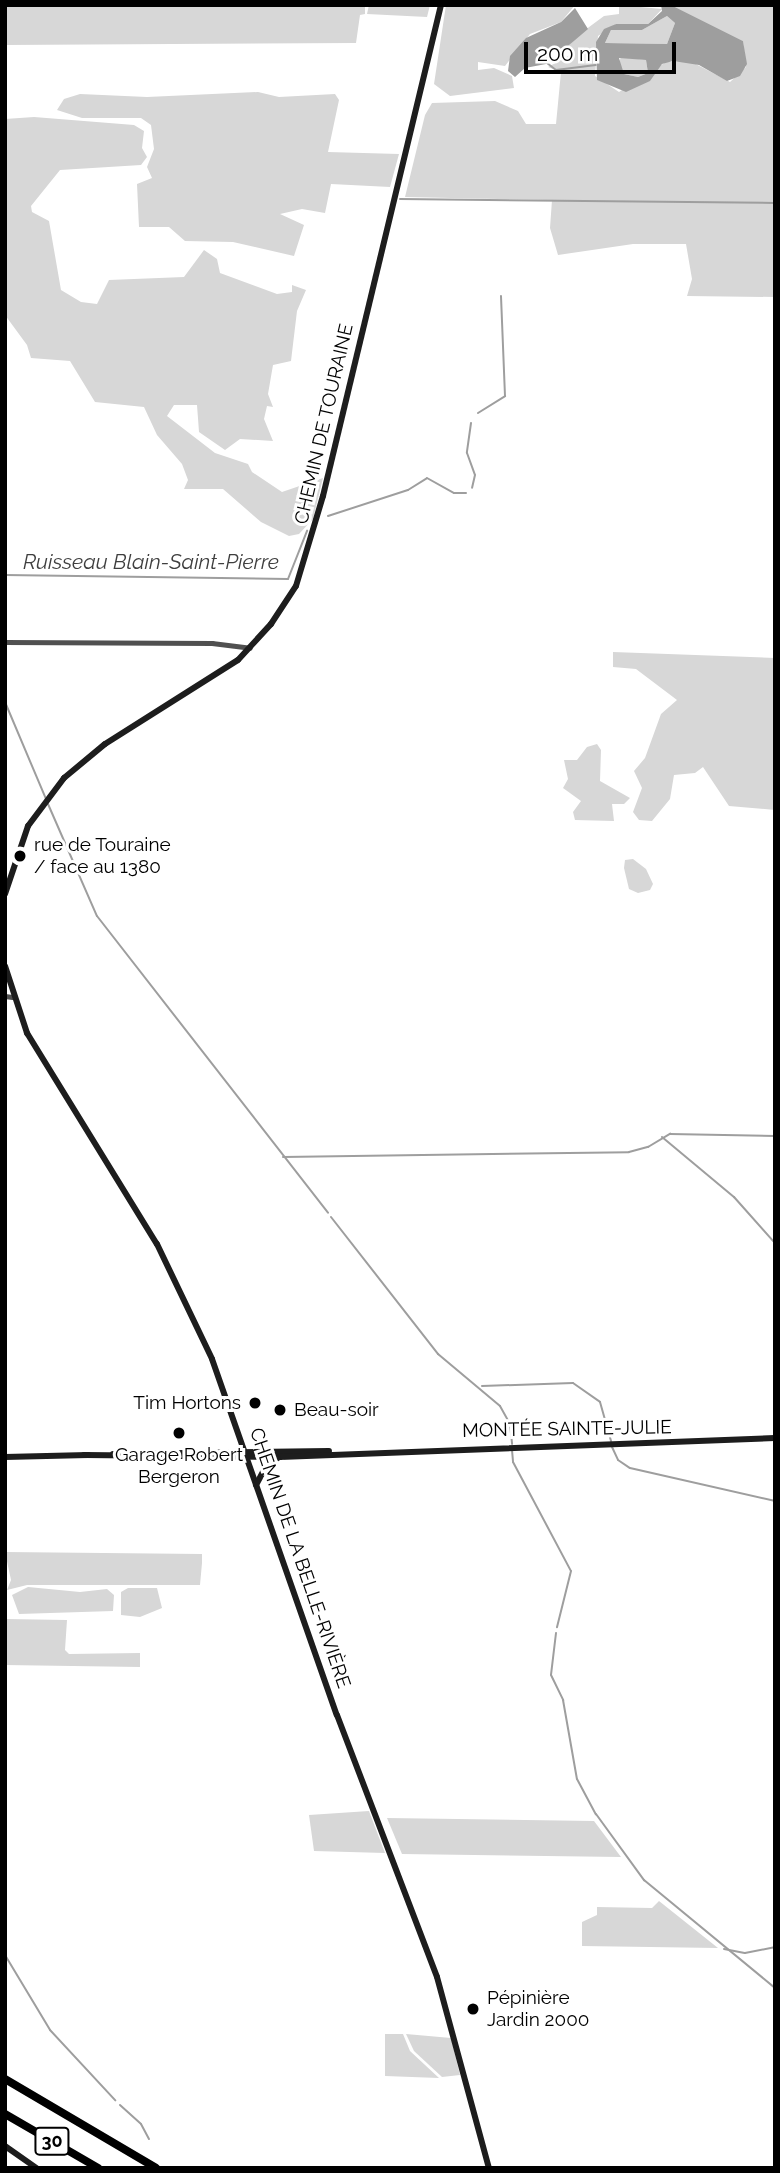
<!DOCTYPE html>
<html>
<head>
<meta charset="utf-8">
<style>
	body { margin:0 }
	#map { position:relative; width:780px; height:2173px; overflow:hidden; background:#fff; font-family:Raleway,sans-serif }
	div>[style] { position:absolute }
	.green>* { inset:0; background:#d7d7d7 }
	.water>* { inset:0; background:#9e9e9e }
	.stream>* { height:2px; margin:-1px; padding:0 1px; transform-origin:1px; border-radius:1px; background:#9e9e9e }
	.street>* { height:4.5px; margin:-2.25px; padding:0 2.25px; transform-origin:2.25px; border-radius:2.25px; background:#505050 }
	.secondary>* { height:6px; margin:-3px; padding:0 3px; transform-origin:3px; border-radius:3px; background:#1d1d1d }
	.highway>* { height:8px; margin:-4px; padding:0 4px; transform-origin:4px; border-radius:4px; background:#000 }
	.dots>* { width:19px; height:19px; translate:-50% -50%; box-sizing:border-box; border:4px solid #fff; border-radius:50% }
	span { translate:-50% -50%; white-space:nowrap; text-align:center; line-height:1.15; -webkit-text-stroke:6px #fff; paint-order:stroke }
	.shield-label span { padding:2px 5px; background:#fff; border:2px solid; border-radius:5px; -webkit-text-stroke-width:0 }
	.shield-label { font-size:18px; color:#000; font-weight:700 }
	.street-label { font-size:19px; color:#000 }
	.poi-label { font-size:19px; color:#000 }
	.left { translate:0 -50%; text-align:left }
	.right { translate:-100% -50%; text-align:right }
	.water-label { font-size:21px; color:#3f3f3f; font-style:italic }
	.frame { position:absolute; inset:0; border:7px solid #000; pointer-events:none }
	.scale { position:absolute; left:524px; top:42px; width:152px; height:32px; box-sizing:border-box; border:4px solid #000; border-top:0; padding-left:9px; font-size:21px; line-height:24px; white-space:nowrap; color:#000; -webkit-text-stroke:5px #fff; paint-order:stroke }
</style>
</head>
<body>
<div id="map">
	<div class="green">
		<div style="clip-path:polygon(5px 5px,365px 5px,365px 14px,360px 15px,356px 43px,5px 45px)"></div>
		<div style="clip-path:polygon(430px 5px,427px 17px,367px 14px,369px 5px)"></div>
		<div style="clip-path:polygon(446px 5px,575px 5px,561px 22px,530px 34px,505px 66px,478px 62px,478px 70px,494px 68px,512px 76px,514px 88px,450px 96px,434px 84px)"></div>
		<div style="clip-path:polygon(619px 5px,662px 9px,648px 24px,616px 24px,598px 36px,595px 76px,619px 92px,666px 62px,690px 61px,730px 82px,746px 67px,743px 41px,671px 5px,775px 5px,775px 297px,687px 296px,692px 279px,686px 244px,633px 244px,558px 255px,550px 228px,552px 200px,405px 197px,425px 115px,432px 103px,495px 101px,518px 111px,526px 124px,556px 124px,561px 72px,548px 67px,572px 54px,568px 46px,581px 33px,604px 16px,619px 14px)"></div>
		<div style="clip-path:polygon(667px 16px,675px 23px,667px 44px,605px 43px,611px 30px,642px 30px)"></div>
		<div style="clip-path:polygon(621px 57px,646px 60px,648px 73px,638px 77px,624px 74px,618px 65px)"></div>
		<div style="clip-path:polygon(258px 92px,279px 97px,335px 94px,339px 100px,328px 152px,399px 154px,390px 187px,331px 184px,325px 213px,302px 209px,280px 214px,304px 225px,294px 256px,233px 242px,185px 241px,169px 227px,139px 227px,137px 184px,152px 178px,147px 167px,154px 149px,151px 125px,141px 118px,82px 118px,57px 110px,64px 99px,80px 94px,147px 97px)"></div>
		<div style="clip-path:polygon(34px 117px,134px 125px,144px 131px,142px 148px,147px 157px,141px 165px,60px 170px,31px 206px,32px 212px,49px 221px,61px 290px,81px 302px,97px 304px,109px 280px,184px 277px,204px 250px,217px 259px,220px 273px,277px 294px,292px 292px,292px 285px,306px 290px,297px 311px,291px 361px,273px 365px,268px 394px,273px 407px,267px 406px,264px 419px,273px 441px,240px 439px,225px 450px,199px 432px,197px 405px,174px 405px,167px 416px,215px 453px,248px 464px,252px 472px,282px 492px,323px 478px,313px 519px,299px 534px,289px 536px,261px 522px,223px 489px,184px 489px,188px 480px,182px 464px,157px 435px,144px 407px,95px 402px,70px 361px,31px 358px,27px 345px,5px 315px,5px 119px)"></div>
		<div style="clip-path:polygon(613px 652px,775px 658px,775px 810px,729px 806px,703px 767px,695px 773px,674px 775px,670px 799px,652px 821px,639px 820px,633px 812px,642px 788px,634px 771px,645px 758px,661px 714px,677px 700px,636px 669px,613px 667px)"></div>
		<div style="clip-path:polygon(597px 744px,601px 750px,600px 781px,630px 798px,624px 804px,612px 804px,614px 821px,575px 820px,573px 812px,581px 801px,563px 788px,568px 779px,564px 760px,577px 760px,587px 747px)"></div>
		<div style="clip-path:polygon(633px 859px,646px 869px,653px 884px,650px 890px,638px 893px,629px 889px,624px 868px,625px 860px)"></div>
		<div style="clip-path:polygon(5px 1552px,202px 1554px,202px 1563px,200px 1585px,27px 1585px,7px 1590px,11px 1580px)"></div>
		<div style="clip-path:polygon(28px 1587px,80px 1592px,107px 1589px,114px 1595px,113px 1611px,19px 1614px,12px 1595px)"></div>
		<div style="clip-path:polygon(128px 1588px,157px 1588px,162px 1608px,140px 1617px,121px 1615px,121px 1592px)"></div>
		<div style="clip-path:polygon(5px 1619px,67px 1620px,65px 1650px,69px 1654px,140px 1653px,140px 1667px,5px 1665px)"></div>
		<div style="clip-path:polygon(369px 1811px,385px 1853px,314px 1851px,309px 1815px)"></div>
		<div style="clip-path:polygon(387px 1818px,594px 1821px,621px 1857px,402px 1854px)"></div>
		<div style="clip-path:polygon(659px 1901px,718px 1948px,582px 1946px,582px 1922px,597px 1915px,597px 1907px,652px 1908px)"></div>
		<div style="clip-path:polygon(385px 2034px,403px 2034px,410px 2051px,439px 2078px,385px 2076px)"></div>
		<div style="clip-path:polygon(406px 2034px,451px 2038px,460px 2075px,442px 2077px,414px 2051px)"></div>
	</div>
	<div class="water">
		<div style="clip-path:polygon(evenodd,661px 5px,671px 5px,743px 41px,747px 64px,740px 76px,727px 81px,699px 65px,673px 61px,662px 64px,650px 81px,626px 92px,597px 80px,596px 42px,604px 29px,616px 24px,648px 24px,662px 11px,661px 5px,667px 16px,675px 23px,667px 44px,605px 43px,611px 30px,642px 30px,667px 16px,661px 5px,619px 58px,646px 60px,648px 73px,638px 77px,624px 74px,619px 58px)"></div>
		<div style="clip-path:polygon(575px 8px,588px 29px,568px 46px,548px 53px,546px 64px,525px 68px,515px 77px,508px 71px,510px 56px,526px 38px,561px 22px)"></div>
	</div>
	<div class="stream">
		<div style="left:547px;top:63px;width:11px;rotate:38deg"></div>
		<div style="left:556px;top:70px;width:40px;rotate:-7.1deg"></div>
		<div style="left:400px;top:199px;width:375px;rotate:0.6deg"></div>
		<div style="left:478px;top:413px;width:32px;rotate:-32deg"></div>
		<div style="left:505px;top:396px;width:100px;rotate:-92.3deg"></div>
		<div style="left:471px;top:423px;width:30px;rotate:98deg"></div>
		<div style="left:467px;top:453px;width:23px;rotate:70deg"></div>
		<div style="left:475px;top:475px;width:13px;rotate:103deg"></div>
		<div style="left:328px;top:516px;width:84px;rotate:-18deg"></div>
		<div style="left:408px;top:490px;width:22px;rotate:-32deg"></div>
		<div style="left:427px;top:478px;width:31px;rotate:29deg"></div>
		<div style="left:454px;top:493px;width:12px"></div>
		<div style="left:5px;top:575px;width:283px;rotate:0.8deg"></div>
		<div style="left:288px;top:579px;width:52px;rotate:-68.4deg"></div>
		<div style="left:5px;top:702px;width:105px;rotate:67.1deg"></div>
		<div style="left:48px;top:804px;width:122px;rotate:66.4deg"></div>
		<div style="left:97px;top:916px;width:376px;rotate:52.1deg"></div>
		<div style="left:662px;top:1137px;width:94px;rotate:39.8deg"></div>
		<div style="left:734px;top:1197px;width:62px;rotate:48.3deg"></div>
		<div style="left:283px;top:1157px;width:346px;rotate:-0.8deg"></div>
		<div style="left:629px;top:1152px;width:20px;rotate:-15deg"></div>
		<div style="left:648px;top:1147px;width:26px;rotate:-31deg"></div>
		<div style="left:670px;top:1134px;width:105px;rotate:1.1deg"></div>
		<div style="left:331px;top:1217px;width:174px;rotate:52deg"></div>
		<div style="left:438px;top:1354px;width:81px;rotate:40deg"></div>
		<div style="left:500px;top:1406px;width:21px;rotate:61deg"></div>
		<div style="left:510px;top:1424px;width:20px;rotate:84deg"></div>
		<div style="left:482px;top:1386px;width:91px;rotate:-1.9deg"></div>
		<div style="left:573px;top:1383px;width:33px;rotate:35deg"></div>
		<div style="left:600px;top:1402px;width:41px;rotate:74.2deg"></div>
		<div style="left:612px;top:1447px;width:14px;rotate:65deg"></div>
		<div style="left:618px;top:1460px;width:14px;rotate:34deg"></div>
		<div style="left:630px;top:1468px;width:149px;rotate:12.8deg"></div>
		<div style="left:512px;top:1450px;width:12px;rotate:85deg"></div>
		<div style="left:513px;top:1462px;width:123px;rotate:62deg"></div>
		<div style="left:571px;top:1571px;width:58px;rotate:104deg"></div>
		<div style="left:556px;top:1633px;width:42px;rotate:96.8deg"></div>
		<div style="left:551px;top:1675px;width:28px;rotate:64deg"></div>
		<div style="left:563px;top:1700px;width:80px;rotate:80deg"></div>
		<div style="left:577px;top:1779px;width:40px;rotate:62deg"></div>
		<div style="left:596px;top:1814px;width:82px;rotate:54deg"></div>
		<div style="left:644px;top:1880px;width:170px;rotate:39.5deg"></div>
		<div style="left:724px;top:1949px;width:21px;rotate:11deg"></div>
		<div style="left:745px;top:1953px;width:31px;rotate:-11deg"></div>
		<div style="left:5px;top:1955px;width:87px;rotate:59deg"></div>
		<div style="left:50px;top:2030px;width:96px;rotate:47.1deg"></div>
		<div style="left:120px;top:2105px;width:28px;rotate:42deg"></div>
		<div style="left:141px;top:2124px;width:17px;rotate:62deg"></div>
	</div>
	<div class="street">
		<div style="left:5px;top:642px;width:207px;rotate:0.3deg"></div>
		<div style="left:212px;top:643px;width:38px;rotate:7deg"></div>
		<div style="left:5px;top:996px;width:7px;rotate:8deg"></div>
	</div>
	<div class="secondary">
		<div style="left:5px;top:894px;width:72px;rotate:-71.3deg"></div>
		<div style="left:28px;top:826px;width:60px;rotate:-53.1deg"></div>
		<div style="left:64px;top:778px;width:53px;rotate:-39.7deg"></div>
		<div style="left:105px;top:744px;width:157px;rotate:-32.3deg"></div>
		<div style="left:238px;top:660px;width:49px;rotate:-47.5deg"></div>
		<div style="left:271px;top:624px;width:45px;rotate:-56.7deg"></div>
		<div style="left:296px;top:586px;width:94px;rotate:-73.3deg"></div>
		<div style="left:323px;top:496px;width:505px;rotate:-76.49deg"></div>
		<div style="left:5px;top:966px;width:71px;rotate:71.8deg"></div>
		<div style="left:27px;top:1033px;width:248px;rotate:58.4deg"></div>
		<div style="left:157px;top:1244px;width:127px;rotate:64.4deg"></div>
		<div style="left:212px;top:1359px;width:377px;rotate:70.7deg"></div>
		<div style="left:337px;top:1715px;width:280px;rotate:69.1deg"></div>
		<div style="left:437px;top:1977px;width:198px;rotate:74.8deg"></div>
		<div style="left:113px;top:1454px;width:216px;rotate:-0.8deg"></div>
		<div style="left:84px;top:1455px;width:196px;rotate:0.6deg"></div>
		<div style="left:280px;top:1457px;width:495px;rotate:-2.2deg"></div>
		<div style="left:5px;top:1457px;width:83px;rotate:-1.4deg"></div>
		<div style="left:256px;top:1485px;width:19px;rotate:-62deg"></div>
		<div style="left:265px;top:1468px;width:16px;rotate:-38deg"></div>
		<div style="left:5px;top:2146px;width:39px;rotate:35deg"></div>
	</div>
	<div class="highway">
		<div style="left:5px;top:2079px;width:175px;rotate:30.5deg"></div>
		<div style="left:5px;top:2114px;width:108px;rotate:30.1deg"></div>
	</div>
	<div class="dots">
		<div style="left:20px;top:856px;background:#000"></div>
		<div style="left:255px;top:1403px;background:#000"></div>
		<div style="left:280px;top:1410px;background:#000"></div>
		<div style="left:179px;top:1433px;background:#000"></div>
		<div style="left:473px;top:2009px;background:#000"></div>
	</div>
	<div class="shield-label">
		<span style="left:52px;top:2141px">30</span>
	</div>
	<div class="street-label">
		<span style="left:324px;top:424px;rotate:-77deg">CHEMIN DE TOURAINE</span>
		<span style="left:567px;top:1429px;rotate:-1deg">MONTÉE SAINTE-JULIE</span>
		<span style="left:300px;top:1558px;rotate:71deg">CHEMIN DE LA BELLE-RIVIÈRE</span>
	</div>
	<div class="poi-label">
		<span class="left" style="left:34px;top:856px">rue de Touraine<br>/ face au 1380</span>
		<span class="right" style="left:241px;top:1403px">Tim Hortons</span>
		<span class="left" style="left:294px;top:1410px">Beau-soir</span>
		<span style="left:179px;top:1466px">Garage Robert<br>Bergeron</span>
		<span class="left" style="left:487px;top:2009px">Pépinière<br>Jardin 2000</span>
	</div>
	<div class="water-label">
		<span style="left:151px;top:562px">Ruisseau Blain-Saint-Pierre</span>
	</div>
	<div class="frame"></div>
	<div class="scale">200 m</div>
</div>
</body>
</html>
